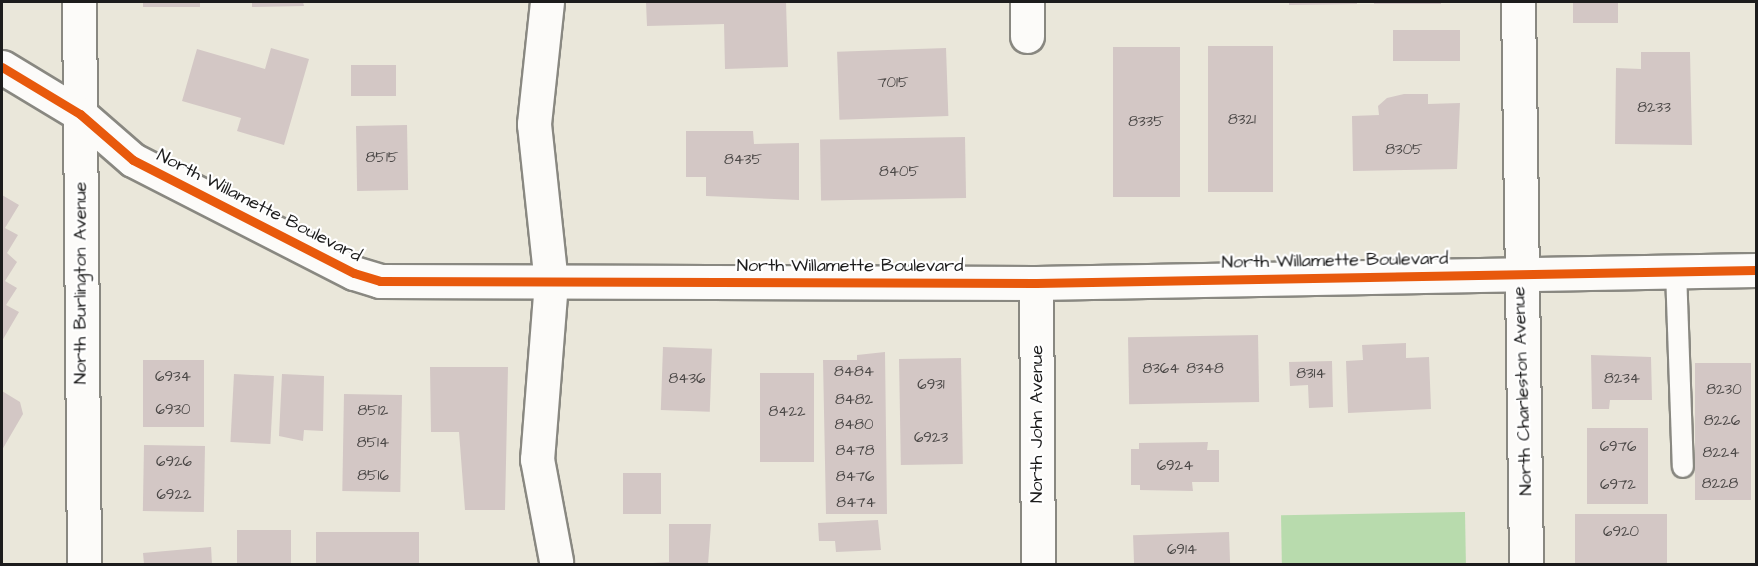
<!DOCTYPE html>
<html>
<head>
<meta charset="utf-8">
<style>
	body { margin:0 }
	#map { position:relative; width:1758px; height:566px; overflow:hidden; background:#eae7da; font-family:"Architects Daughter",sans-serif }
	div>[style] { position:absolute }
	.green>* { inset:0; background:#b8dbad; transform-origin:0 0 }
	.building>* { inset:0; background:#d3c7c5; transform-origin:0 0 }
	.roads { filter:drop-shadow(2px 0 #898881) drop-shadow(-2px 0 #898881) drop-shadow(0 2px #898881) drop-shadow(0 -2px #898881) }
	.lane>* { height:20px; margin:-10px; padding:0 10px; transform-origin:10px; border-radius:10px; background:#fcfbf9 }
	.street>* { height:33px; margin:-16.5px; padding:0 16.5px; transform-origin:16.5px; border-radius:16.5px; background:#fcfbf9 }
	.cycleway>* { height:9px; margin:-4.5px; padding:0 4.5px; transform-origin:4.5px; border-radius:4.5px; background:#e8590c }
	span { translate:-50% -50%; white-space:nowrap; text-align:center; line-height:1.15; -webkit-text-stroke:4.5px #fff; paint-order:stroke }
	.number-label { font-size:15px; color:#4a4746 }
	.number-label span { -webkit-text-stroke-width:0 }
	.street-label { font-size:18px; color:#1c1c1c }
	.frame { position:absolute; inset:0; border:3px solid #1c1c1c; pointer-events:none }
</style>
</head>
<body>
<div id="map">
	<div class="green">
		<div style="left:1465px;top:512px;width:52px;height:184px;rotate:89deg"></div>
	</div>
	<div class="building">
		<div style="left:143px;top:2px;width:57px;height:5px"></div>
		<div style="clip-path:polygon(252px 2px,303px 2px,304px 6px,252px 7px)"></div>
		<div style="clip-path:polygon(646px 2px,786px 2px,788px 67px,725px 69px,724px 24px,647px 26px)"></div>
		<div style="clip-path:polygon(1289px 2px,1357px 2px,1357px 4px,1289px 5px)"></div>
		<div style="left:1374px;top:2px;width:67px;height:2px"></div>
		<div style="left:1573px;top:2px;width:45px;height:21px"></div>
		<div style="left:1460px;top:30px;width:31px;height:67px;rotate:90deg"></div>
		<div style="left:1273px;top:46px;width:146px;height:65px;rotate:90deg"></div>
		<div style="left:1113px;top:47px;width:67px;height:150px"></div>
		<div style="clip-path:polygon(271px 48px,309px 59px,284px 145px,237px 131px,241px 118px,182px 101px,197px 49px,265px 69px)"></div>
		<div style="left:946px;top:48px;width:68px;height:109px;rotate:88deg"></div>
		<div style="clip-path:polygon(1641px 52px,1690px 52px,1692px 145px,1615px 144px,1616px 68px,1641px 69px)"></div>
		<div style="left:396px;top:65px;width:31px;height:45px;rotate:90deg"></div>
		<div style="clip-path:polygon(1404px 94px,1428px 94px,1428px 104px,1460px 103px,1457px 169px,1353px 171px,1352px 116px,1379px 115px,1378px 106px,1387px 98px)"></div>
		<div style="left:407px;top:125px;width:65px;height:51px;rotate:89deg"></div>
		<div style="clip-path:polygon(686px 131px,753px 131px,754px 144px,799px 143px,799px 200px,706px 196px,706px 177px,686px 177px)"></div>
		<div style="left:965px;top:137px;width:61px;height:145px;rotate:89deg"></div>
		<div style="clip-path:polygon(2px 195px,19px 205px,5px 228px,18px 235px,7px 253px,17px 262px,5px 281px,17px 288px,6px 305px,19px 312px,2px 341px)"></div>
		<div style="left:1258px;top:335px;width:67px;height:130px;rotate:89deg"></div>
		<div style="clip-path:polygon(1406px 343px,1406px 358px,1429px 357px,1431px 409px,1348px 413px,1346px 361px,1363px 360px,1362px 345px)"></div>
		<div style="left:663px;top:347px;width:49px;height:63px;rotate:2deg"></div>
		<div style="clip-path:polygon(885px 352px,887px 514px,826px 514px,823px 360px,857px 360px,857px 355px)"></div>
		<div style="clip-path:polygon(1591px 355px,1651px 357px,1652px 400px,1610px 400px,1609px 409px,1592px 409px)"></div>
		<div style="left:961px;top:358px;width:106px;height:62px;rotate:89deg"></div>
		<div style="left:143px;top:360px;width:61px;height:67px"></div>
		<div style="clip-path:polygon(1332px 361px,1333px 407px,1309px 408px,1308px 385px,1290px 386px,1289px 362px)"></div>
		<div style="left:1695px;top:363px;width:56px;height:137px"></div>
		<div style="clip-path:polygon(430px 367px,508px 367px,505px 510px,465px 510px,459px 432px,431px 432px)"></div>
		<div style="left:760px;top:373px;width:54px;height:89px"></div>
		<div style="left:234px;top:374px;width:40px;height:68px;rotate:3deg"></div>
		<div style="clip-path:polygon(282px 374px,324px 376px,323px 431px,304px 430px,303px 441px,279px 436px)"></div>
		<div style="clip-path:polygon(2px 391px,20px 402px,23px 414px,2px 450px)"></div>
		<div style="left:344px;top:394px;width:58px;height:97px;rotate:1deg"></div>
		<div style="left:1587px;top:428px;width:61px;height:76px"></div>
		<div style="clip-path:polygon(1208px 442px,1207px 450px,1219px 450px,1219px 482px,1192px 482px,1193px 491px,1140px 490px,1140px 485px,1131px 485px,1131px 449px,1139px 449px,1139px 443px)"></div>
		<div style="left:144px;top:445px;width:61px;height:66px;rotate:1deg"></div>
		<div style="left:661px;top:473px;width:41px;height:38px;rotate:90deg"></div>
		<div style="left:1667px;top:514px;width:50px;height:92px;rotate:90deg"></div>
		<div style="clip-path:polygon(878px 520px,881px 550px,836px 552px,835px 541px,819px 541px,818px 523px)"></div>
		<div style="clip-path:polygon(669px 524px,711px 524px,708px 564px,637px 564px,669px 562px)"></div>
		<div style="left:291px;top:530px;width:34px;height:54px;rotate:90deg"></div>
		<div style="left:316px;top:532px;width:103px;height:32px"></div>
		<div style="left:1229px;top:532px;width:32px;height:96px;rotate:88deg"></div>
		<div style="clip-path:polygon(211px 547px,212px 564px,144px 564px,143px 553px)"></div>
	</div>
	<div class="roads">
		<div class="lane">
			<div style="left:1676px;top:271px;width:196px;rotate:88deg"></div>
		</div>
		<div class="street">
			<div style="left:79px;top:2px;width:562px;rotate:89.49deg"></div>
			<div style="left:547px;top:2px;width:123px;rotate:96.1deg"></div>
			<div style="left:534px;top:124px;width:159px;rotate:83.9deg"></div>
			<div style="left:551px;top:282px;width:178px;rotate:94.5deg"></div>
			<div style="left:537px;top:459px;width:104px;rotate:79.4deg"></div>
			<div style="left:1518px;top:2px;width:562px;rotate:89.18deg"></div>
			<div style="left:1027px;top:36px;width:34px;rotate:-90deg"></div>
			<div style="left:2px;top:67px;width:91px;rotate:31.1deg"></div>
			<div style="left:80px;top:114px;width:70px;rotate:41deg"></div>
			<div style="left:133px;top:160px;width:248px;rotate:27.1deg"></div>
			<div style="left:354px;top:273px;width:27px;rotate:17deg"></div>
			<div style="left:380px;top:281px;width:656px;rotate:0.17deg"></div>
			<div style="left:1036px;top:283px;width:720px;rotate:-1.03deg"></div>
			<div style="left:1036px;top:283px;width:281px;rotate:89.6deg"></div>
		</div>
	</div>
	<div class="cycleway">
		<div style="left:2px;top:67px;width:91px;rotate:31.1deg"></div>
		<div style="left:80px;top:114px;width:70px;rotate:41deg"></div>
		<div style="left:133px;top:160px;width:248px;rotate:27.1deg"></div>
		<div style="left:354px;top:273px;width:27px;rotate:17deg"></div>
		<div style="left:380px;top:281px;width:656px;rotate:0.17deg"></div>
		<div style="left:1036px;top:283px;width:720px;rotate:-1.03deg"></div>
	</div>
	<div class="number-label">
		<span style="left:893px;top:83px">7015</span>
		<span style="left:1654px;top:108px">8233</span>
		<span style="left:1242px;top:120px">8321</span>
		<span style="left:1146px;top:122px">8335</span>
		<span style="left:1404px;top:150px">8305</span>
		<span style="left:382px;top:158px">8515</span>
		<span style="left:743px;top:160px">8435</span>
		<span style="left:899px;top:172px">8405</span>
		<span style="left:1161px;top:369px">8364</span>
		<span style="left:1205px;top:369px">8348</span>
		<span style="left:854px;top:372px">8484</span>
		<span style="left:1311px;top:374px">8314</span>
		<span style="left:173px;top:377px">6934</span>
		<span style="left:687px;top:379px">8436</span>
		<span style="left:1622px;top:379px">8234</span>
		<span style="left:931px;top:385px">6931</span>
		<span style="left:1724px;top:390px">8230</span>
		<span style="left:854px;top:400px">8482</span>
		<span style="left:173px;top:410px">6930</span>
		<span style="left:373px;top:411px">8512</span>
		<span style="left:787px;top:412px">8422</span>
		<span style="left:1722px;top:421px">8226</span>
		<span style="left:854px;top:425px">8480</span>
		<span style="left:931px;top:438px">6923</span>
		<span style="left:373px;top:443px">8514</span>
		<span style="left:1618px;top:447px">6976</span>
		<span style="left:855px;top:451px">8478</span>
		<span style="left:1721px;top:453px">8224</span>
		<span style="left:174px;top:462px">6926</span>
		<span style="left:1175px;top:466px">6924</span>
		<span style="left:373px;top:476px">8516</span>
		<span style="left:855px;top:477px">8476</span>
		<span style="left:1720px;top:484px">8228</span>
		<span style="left:1618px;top:485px">6972</span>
		<span style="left:174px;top:495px">6922</span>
		<span style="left:856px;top:503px">8474</span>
		<span style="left:1621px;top:532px">6920</span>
		<span style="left:1182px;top:550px">6914</span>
	</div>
	<div class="street-label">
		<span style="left:259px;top:206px;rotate:27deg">North Willamette Boulevard</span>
		<span style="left:1335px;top:261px;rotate:-1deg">North Willamette Boulevard</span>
		<span style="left:850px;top:266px">North Willamette Boulevard</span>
		<span style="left:81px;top:283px;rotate:-90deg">North Burlington Avenue</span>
		<span style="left:1523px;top:391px;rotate:-92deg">North Charleston Avenue</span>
		<span style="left:1037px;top:424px;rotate:-90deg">North John Avenue</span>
	</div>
	<div class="frame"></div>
</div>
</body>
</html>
